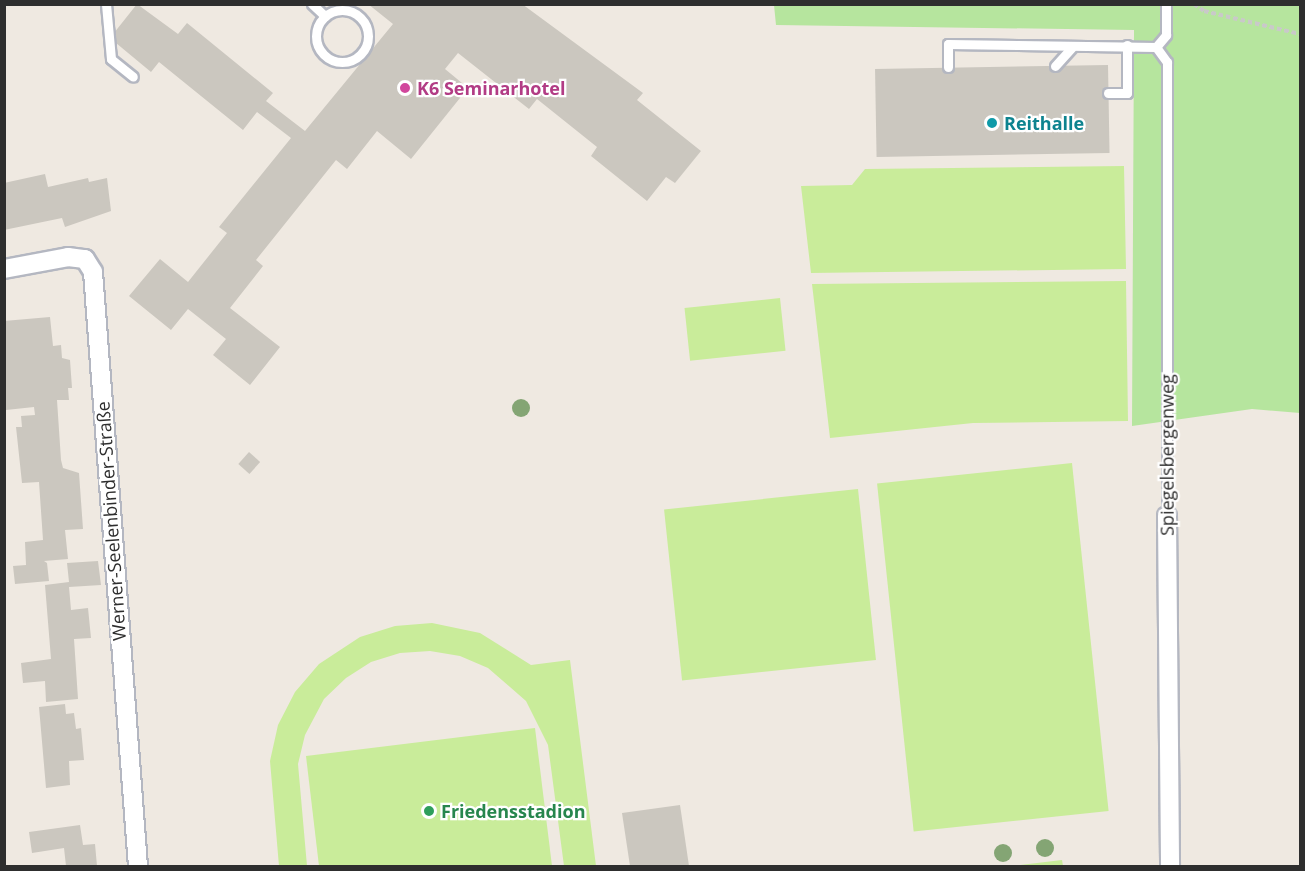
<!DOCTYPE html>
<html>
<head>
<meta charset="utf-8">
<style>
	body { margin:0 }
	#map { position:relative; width:1305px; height:871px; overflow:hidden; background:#efe9e1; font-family:"Open Sans",sans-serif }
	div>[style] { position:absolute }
	.green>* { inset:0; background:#b6e59e }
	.pitch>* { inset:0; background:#c9ec9a; transform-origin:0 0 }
	.building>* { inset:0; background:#cbc7bf; transform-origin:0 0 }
	.path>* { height:4px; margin-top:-2px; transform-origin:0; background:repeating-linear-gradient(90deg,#c9c9c9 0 4.5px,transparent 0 7.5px) }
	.roads { filter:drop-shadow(2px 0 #b4b7c1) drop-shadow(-2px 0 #b4b7c1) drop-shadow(0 2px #b4b7c1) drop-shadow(0 -2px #b4b7c1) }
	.lane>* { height:9px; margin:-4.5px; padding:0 4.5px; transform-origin:4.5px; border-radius:4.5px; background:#fff }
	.lane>.ring { margin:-4.5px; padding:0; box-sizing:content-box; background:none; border:9px solid #fff; border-radius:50% }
	.street>* { height:18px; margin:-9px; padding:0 9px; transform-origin:9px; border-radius:9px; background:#fff }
	.trees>* { width:18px; height:18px; margin:-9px; border-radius:50%; background:#84a574 }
	.dots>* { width:16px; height:16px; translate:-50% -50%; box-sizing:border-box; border:3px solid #fff; border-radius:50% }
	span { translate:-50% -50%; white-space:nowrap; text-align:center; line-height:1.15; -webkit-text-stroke:4.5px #fff; paint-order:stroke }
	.hotel-label { font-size:18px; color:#b23c85; font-weight:700 }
	.left { translate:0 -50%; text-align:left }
	.culture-label { font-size:18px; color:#0d838f; font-weight:700 }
	.street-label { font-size:18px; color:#2e2e2e }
	.leisure-label { font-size:18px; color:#27864d; font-weight:700 }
	.frame { position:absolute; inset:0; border:6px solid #2e2e2e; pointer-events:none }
</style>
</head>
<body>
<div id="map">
	<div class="green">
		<div style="clip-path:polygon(774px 5px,1300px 5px,1300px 413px,1252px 409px,1132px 426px,1134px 30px,776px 25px)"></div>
	</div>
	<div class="pitch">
		<div style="clip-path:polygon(1124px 166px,1126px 269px,811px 273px,801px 186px,852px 185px,865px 169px)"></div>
		<div style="clip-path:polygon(1126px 281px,1128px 421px,973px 423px,830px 438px,812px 284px)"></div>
		<div style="left:780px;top:298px;width:53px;height:96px;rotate:84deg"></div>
		<div style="left:1072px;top:463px;width:350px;height:196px;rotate:84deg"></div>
		<div style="left:858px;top:489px;width:172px;height:195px;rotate:84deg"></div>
		<div style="clip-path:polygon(432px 623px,480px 633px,531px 665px,570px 660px,596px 866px,564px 866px,548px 745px,526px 701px,488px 668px,460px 656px,430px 651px,400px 653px,371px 662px,346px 678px,324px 699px,305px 735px,298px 764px,307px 866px,279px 866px,270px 761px,278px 725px,295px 692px,319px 664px,360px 637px,395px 626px)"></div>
		<div style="clip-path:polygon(535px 728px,552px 866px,319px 866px,306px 756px)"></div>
		<div style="clip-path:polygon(1062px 860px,1063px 866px,1012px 866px)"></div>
	</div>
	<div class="building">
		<div style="clip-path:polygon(137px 4px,178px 34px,187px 23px,273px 93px,266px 101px,305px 131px,393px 24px,368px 4px,522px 4px,643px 93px,637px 100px,701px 151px,675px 183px,666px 177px,647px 201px,591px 156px,597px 147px,537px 99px,529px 109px,458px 53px,445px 69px,468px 88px,411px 159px,377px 131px,347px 169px,336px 160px,256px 260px,263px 266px,230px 308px,280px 347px,250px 385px,213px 355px,226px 339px,188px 309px,171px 330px,129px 296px,160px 259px,188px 282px,227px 233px,219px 227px,291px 138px,257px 112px,243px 130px,159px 62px,151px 72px,110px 38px)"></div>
		<div style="left:1108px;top:65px;width:88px;height:233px;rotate:89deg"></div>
		<div style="clip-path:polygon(45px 174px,48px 187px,88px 178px,89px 182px,107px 178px,111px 211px,65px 227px,62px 218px,4px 230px,4px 183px)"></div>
		<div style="clip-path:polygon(50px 317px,53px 346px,61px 345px,62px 358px,70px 360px,72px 388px,68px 388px,69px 400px,57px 400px,61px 460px,63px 468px,79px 473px,83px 529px,65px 530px,68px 559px,44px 561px,47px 563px,49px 581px,15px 584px,13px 566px,26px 565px,25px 542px,43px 540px,39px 482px,22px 483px,16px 427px,22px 427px,21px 416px,35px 415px,34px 407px,6px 410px,4px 321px)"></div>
		<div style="left:249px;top:452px;width:15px;height:16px;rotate:42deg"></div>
		<div style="clip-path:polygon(98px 561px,101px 585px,69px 587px,71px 610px,88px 608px,91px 638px,74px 639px,78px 699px,46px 702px,45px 681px,23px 683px,21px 663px,51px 659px,45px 585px,69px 582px,67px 563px)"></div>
		<div style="clip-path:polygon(65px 704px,66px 714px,74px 713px,76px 729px,81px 728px,84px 760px,69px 761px,70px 785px,46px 788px,39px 707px)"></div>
		<div style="clip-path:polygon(680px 805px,689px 866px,630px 866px,622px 813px)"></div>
		<div style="clip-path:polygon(80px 825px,83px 845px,95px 844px,97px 866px,66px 866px,64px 848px,32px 853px,29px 832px)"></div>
	</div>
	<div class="path">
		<div style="left:1194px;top:4px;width:12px;rotate:35deg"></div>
		<div style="left:1204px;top:11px;width:99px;rotate:13.5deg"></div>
		<div style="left:352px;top:11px;width:7px;rotate:-82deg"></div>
		<div style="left:366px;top:45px;width:8px;rotate:14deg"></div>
	</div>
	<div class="roads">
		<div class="lane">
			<div style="left:106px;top:4px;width:55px;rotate:84.8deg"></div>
			<div style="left:111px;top:59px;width:28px;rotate:39deg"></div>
			<div style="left:312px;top:4px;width:18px;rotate:43deg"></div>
			<div class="ring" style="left:316px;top:10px;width:43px;height:43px"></div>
			<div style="left:1156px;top:47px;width:19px;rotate:54deg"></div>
			<div style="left:1167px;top:62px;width:454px;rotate:90deg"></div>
			<div style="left:1156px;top:47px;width:16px;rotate:-50deg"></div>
			<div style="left:1166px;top:35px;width:31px;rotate:-90deg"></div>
			<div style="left:1055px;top:66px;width:25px;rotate:-48deg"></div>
			<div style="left:948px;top:67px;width:23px;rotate:-90deg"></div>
			<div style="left:948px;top:44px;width:208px;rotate:0.8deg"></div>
			<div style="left:1108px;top:93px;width:19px"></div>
			<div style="left:1127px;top:93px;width:48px;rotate:-90deg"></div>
		</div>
		<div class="street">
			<div style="left:4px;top:269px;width:65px;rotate:-10.6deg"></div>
			<div style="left:68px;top:257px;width:17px;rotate:7deg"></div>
			<div style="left:85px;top:259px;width:15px;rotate:58deg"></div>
			<div style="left:93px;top:272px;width:596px;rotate:85.67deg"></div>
			<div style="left:1167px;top:516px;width:350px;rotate:89.5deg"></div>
		</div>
	</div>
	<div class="trees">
		<div style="left:521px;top:408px"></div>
		<div style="left:1045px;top:848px"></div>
		<div style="left:1003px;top:853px"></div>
	</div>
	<div class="dots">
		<div style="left:405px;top:88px;background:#d1479c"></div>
		<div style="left:992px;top:123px;background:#0f9aa8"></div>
		<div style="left:429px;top:811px;background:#2e9e5b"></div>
	</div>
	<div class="hotel-label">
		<span class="left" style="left:417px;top:88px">K6 Seminarhotel</span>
	</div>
	<div class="culture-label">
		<span class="left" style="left:1004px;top:123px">Reithalle</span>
	</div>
	<div class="street-label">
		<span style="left:1167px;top:455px;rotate:-90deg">Spiegelsbergenweg</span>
		<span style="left:111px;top:521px;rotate:-94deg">Werner-Seelenbinder-Straße</span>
	</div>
	<div class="leisure-label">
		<span class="left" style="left:441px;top:811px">Friedensstadion</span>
	</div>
	<div class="frame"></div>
</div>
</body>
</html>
